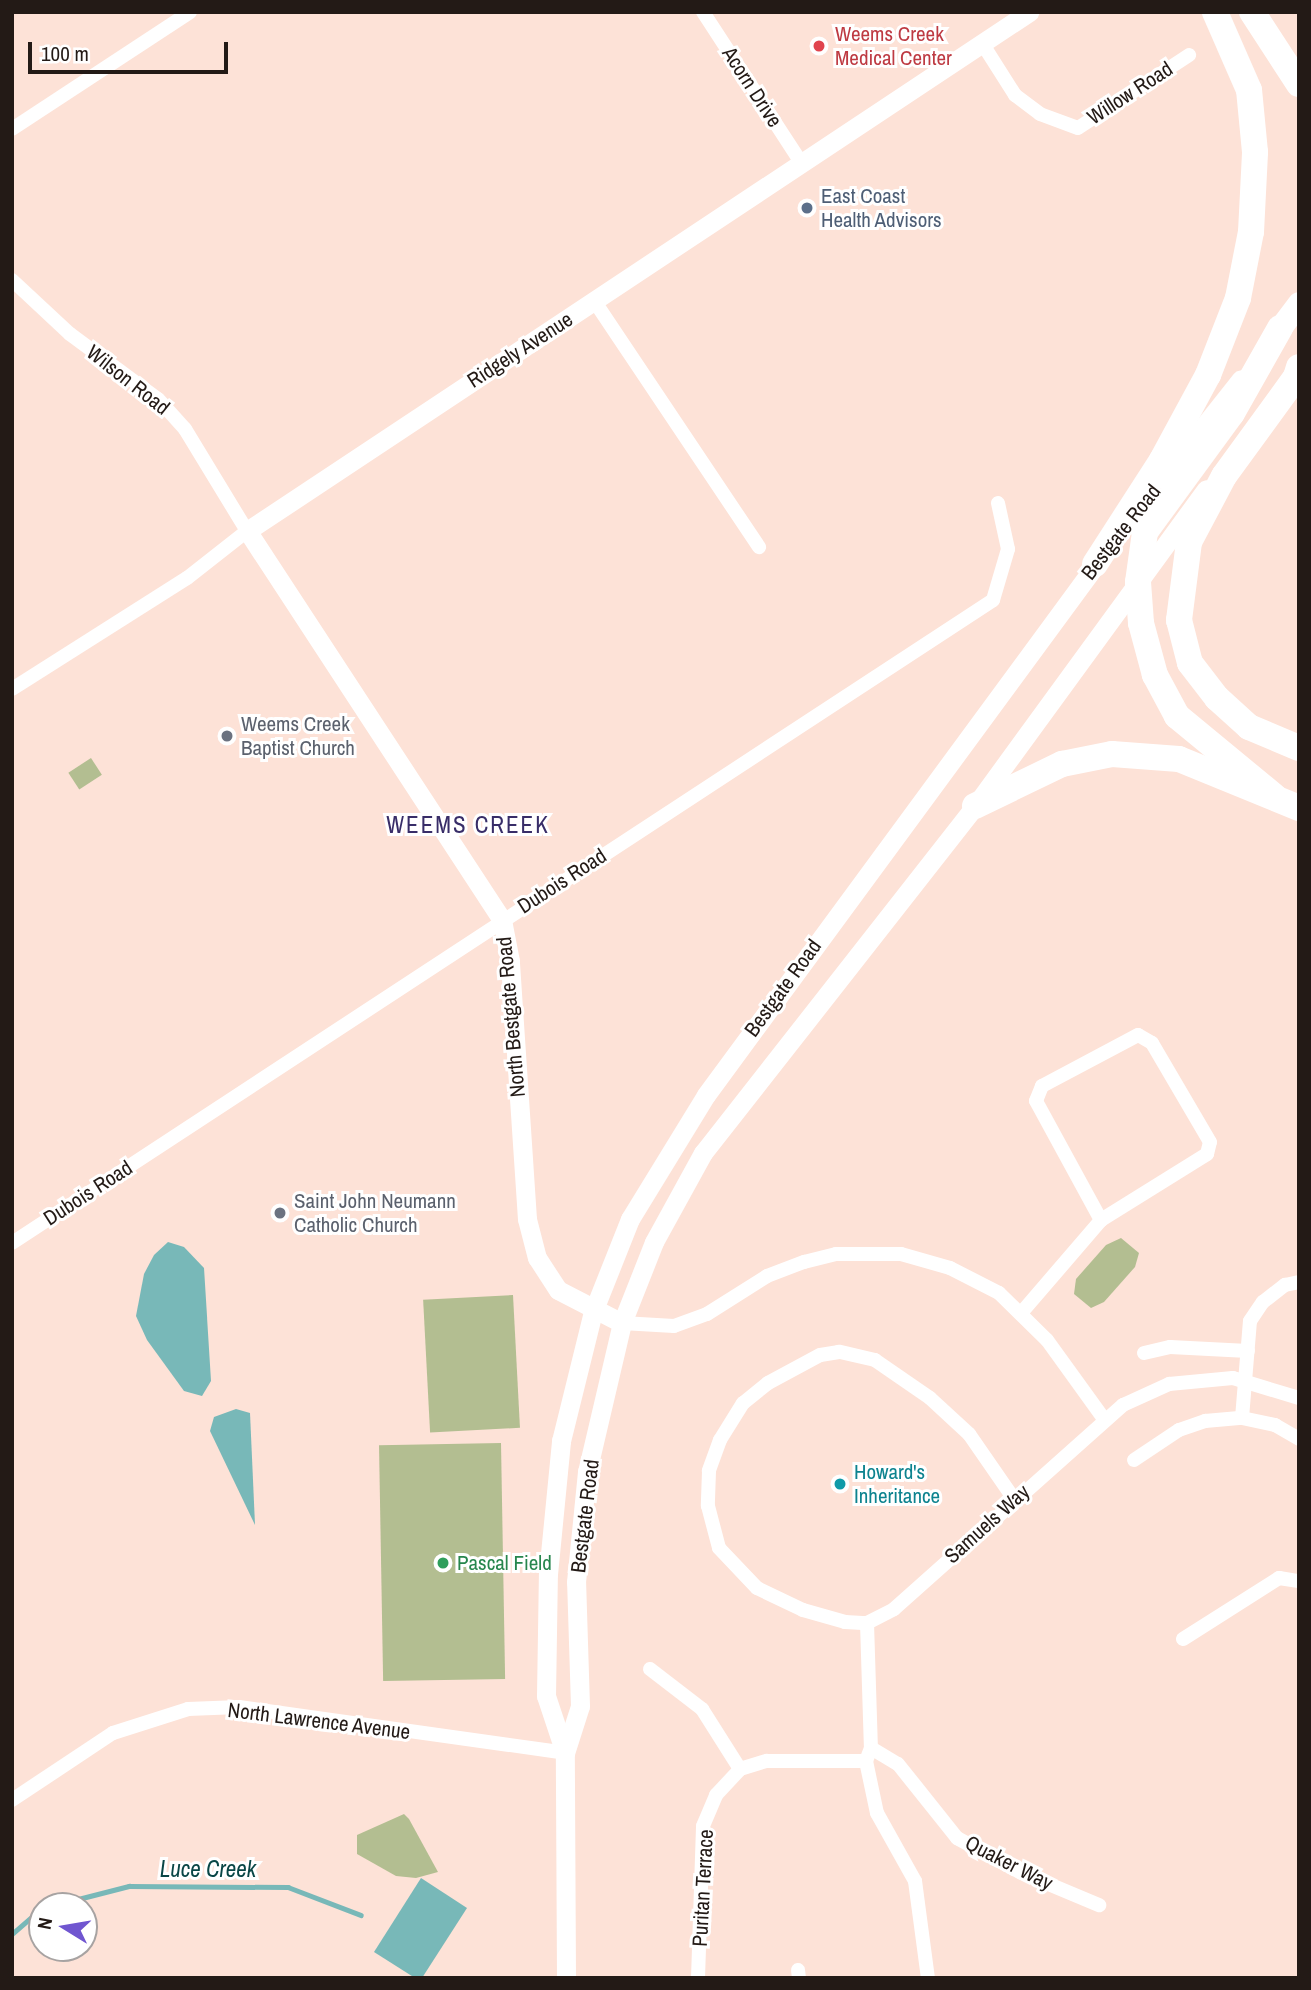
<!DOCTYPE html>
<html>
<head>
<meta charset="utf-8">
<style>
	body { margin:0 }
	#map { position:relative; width:1311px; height:1990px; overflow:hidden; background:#fde2d7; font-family:"Archivo Narrow",sans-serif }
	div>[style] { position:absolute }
	.green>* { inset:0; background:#b3be91; transform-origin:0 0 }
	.water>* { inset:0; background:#78b8b8 }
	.stream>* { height:4.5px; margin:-2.25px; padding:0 2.25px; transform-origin:2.25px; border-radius:2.25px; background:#78b8b8 }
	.street>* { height:14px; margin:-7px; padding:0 7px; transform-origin:7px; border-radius:7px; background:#fff }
	.secondary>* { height:19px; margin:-9.5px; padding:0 9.5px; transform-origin:9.5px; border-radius:9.5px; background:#fff }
	.primary>* { height:23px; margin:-11.5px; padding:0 11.5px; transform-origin:11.5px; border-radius:11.5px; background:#fff }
	.highway>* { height:26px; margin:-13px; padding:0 13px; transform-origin:13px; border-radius:13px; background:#fff }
	.dots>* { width:19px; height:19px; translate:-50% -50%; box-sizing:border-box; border:4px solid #fff; border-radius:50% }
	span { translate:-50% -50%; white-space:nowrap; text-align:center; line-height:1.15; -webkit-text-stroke:6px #fff; paint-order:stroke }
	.health-label { font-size:21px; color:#be3a42 }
	.left { translate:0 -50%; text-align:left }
	.street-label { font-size:21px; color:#231a16 }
	.service-label { font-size:21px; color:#4e5e75 }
	.worship-label { font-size:21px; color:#5b616d }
	.culture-label { font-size:21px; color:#0d838f }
	.leisure-label { font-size:21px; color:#27864d }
	.neighbourhood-label { font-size:23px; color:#382d68; letter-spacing:2px }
	.water-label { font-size:23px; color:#094646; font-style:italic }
	.frame { position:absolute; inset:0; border:14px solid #231a16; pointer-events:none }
	.north { position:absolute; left:28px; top:1892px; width:70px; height:70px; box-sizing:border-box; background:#fff; border:2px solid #a7a3a2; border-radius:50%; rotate:281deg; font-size:19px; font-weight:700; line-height:28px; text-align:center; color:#231a16 }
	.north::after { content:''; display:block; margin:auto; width:24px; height:32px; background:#7056d0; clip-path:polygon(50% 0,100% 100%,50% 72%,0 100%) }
	.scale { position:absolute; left:28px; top:42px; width:200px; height:32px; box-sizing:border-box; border:4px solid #231a16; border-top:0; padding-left:9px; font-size:21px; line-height:24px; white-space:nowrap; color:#231a16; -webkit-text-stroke:5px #fff; paint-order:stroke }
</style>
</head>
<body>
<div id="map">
	<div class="green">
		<div style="left:91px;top:758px;width:20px;height:27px;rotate:57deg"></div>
		<div style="clip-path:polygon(1121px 1238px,1139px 1253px,1135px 1267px,1104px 1302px,1091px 1308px,1074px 1294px,1076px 1279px,1106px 1245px)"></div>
		<div style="left:513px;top:1295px;width:133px;height:90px;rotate:87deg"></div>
		<div style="left:501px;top:1443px;width:236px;height:122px;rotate:89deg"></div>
		<div style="clip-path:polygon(404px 1814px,409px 1819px,438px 1872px,416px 1878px,396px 1876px,357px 1854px,357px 1835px)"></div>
	</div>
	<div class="water">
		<div style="clip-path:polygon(168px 1242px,184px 1247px,204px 1268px,211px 1381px,202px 1396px,184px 1391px,147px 1340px,136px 1316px,144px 1274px,154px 1255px)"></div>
		<div style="clip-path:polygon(236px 1409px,250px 1413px,255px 1525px,210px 1431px,214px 1417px)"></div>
		<div style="clip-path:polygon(421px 1878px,467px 1908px,422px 1978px,415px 1978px,374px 1952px)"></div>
	</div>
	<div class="stream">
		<div style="left:51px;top:1906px;width:81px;rotate:-14.4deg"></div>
		<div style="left:129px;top:1886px;width:159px;rotate:0.4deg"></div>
		<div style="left:288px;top:1887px;width:78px;rotate:21deg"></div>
		<div style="left:12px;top:1934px;width:40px;rotate:-41deg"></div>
	</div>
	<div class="street">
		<div style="left:703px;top:12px;width:178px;rotate:56.9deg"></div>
		<div style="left:982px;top:43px;width:62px;rotate:57.6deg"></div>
		<div style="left:1015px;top:95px;width:31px;rotate:37deg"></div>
		<div style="left:1040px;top:114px;width:40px;rotate:20.2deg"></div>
		<div style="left:1078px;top:128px;width:133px;rotate:-33.3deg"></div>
		<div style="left:12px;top:129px;width:213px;rotate:-33.3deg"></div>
		<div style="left:12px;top:280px;width:79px;rotate:43deg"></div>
		<div style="left:70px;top:334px;width:109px;rotate:36.5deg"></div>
		<div style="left:158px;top:399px;width:40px;rotate:48deg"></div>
		<div style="left:185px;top:429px;width:119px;rotate:58.7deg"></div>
		<div style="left:247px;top:531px;width:76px;rotate:141.9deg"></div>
		<div style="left:187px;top:578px;width:207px;rotate:147.6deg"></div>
		<div style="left:595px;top:302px;width:295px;rotate:56.2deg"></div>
		<div style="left:12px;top:1243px;width:1173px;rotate:-33.24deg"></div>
		<div style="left:993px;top:600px;width:53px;rotate:-73.6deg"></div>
		<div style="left:1008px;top:549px;width:47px;rotate:-102.3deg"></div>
		<div style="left:1022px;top:1312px;width:121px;rotate:-49.3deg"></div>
		<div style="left:1101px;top:1220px;width:125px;rotate:-31.9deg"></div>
		<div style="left:1207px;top:1154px;width:12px;rotate:-76deg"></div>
		<div style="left:1210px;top:1142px;width:115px;rotate:-120.4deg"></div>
		<div style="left:1152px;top:1043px;width:16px;rotate:-150deg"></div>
		<div style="left:1138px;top:1035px;width:109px;rotate:152deg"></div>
		<div style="left:1042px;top:1086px;width:16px;rotate:112deg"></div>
		<div style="left:1036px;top:1101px;width:136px;rotate:61.4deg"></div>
		<div style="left:622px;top:1323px;width:52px;rotate:3.3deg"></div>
		<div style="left:674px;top:1326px;width:35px;rotate:-20deg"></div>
		<div style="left:707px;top:1314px;width:71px;rotate:-32.3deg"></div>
		<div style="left:767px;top:1276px;width:40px;rotate:-21deg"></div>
		<div style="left:804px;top:1262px;width:33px;rotate:-14deg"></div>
		<div style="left:836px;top:1254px;width:65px"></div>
		<div style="left:901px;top:1254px;width:51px;rotate:15.9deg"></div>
		<div style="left:950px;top:1268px;width:55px;rotate:27deg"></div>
		<div style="left:999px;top:1293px;width:67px;rotate:44.4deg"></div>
		<div style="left:1047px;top:1340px;width:97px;rotate:54.2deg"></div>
		<div style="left:1144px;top:1353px;width:27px;rotate:-13deg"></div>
		<div style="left:1170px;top:1347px;width:78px;rotate:2.9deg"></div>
		<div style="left:1242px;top:1418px;width:97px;rotate:-85.3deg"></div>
		<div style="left:1250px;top:1321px;width:23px;rotate:-56deg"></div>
		<div style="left:1263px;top:1302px;width:28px;rotate:-38deg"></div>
		<div style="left:1285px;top:1285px;width:14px;rotate:-12deg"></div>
		<div style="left:1134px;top:1460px;width:54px;rotate:-33.7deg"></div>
		<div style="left:1179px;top:1430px;width:28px;rotate:-19deg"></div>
		<div style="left:1205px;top:1421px;width:37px;rotate:-5deg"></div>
		<div style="left:1242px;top:1418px;width:34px;rotate:12deg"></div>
		<div style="left:1275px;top:1425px;width:28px;rotate:30deg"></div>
		<div style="left:1014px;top:1499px;width:79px;rotate:-124.7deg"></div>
		<div style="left:969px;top:1434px;width:53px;rotate:-137.3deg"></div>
		<div style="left:930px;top:1398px;width:67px;rotate:-145.4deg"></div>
		<div style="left:875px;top:1360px;width:37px;rotate:-167deg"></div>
		<div style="left:839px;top:1352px;width:19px;rotate:171deg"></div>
		<div style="left:820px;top:1355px;width:59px;rotate:151.7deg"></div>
		<div style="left:768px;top:1383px;width:32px;rotate:141deg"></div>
		<div style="left:743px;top:1403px;width:44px;rotate:121.9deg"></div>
		<div style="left:720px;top:1440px;width:33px;rotate:110deg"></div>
		<div style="left:709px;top:1471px;width:35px;rotate:92deg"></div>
		<div style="left:708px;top:1506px;width:43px;rotate:75.3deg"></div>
		<div style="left:719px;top:1548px;width:55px;rotate:46.5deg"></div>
		<div style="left:757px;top:1588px;width:51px;rotate:25.6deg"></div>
		<div style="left:803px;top:1610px;width:44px;rotate:15.9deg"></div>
		<div style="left:845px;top:1622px;width:22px;rotate:3deg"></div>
		<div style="left:867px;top:1623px;width:30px;rotate:-27deg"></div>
		<div style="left:894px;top:1609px;width:307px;rotate:-41.7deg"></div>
		<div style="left:1123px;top:1405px;width:51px;rotate:-24.5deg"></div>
		<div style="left:1169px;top:1384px;width:64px;rotate:-5.4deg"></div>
		<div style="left:1233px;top:1378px;width:69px;rotate:16.9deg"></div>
		<div style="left:867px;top:1623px;width:125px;rotate:88.2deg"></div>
		<div style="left:871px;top:1748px;width:14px;rotate:111deg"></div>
		<div style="left:866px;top:1761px;width:53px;rotate:78.1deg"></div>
		<div style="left:877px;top:1813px;width:78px;rotate:60.8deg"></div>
		<div style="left:915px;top:1881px;width:98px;rotate:82.4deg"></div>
		<div style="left:1183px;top:1639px;width:114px;rotate:-32.4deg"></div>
		<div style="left:1279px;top:1578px;width:20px;rotate:9deg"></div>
		<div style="left:650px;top:1669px;width:66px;rotate:37.6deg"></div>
		<div style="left:702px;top:1709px;width:71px;rotate:57.7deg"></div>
		<div style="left:871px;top:1748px;width:31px;rotate:31deg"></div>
		<div style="left:898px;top:1764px;width:95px;rotate:51.4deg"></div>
		<div style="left:957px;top:1838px;width:72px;rotate:28.4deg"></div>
		<div style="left:1020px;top:1872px;width:86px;rotate:22.7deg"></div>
		<div style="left:12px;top:1800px;width:121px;rotate:-33.6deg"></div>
		<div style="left:113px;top:1733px;width:79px;rotate:-17.7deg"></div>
		<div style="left:188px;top:1709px;width:51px;rotate:-2.2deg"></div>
		<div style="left:239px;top:1707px;width:329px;rotate:8deg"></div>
		<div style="left:798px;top:1970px;width:8px;rotate:83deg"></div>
		<div style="left:698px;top:1978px;width:152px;rotate:-88.1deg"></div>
		<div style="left:703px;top:1826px;width:34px;rotate:-67deg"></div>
		<div style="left:716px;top:1795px;width:35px;rotate:-47deg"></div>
		<div style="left:740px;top:1769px;width:28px;rotate:-17deg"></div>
		<div style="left:767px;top:1761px;width:99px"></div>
	</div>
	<div class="secondary">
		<div style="left:1162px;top:479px;width:127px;rotate:-51.7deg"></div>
		<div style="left:622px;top:1323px;width:72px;rotate:-152.7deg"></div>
		<div style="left:558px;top:1290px;width:38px;rotate:-123deg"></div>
		<div style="left:537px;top:1258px;width:40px;rotate:-104.4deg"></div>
		<div style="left:527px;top:1219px;width:259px;rotate:-93.8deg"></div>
		<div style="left:510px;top:961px;width:42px;rotate:-101deg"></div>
		<div style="left:502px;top:920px;width:465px;rotate:-123.2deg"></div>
		<div style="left:247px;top:531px;width:939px;rotate:-33.57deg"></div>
		<div style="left:565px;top:1753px;width:49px;rotate:-72.3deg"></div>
		<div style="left:580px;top:1706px;width:124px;rotate:-91.8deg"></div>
		<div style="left:576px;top:1582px;width:111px;rotate:-84.3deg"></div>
		<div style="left:587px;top:1472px;width:153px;rotate:-76.8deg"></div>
		<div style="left:622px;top:1323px;width:87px;rotate:-68.4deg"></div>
		<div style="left:654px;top:1242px;width:102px;rotate:-61.2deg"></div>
		<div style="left:703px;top:1153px;width:441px;rotate:-51.9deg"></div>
		<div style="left:975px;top:806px;width:392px;rotate:-53.9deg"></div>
		<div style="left:566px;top:1978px;width:225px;rotate:-90.3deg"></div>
		<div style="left:565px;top:1753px;width:60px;rotate:-108.4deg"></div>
		<div style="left:546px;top:1696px;width:122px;rotate:-89.1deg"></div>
		<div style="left:548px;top:1574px;width:134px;rotate:-84.4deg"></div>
		<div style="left:561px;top:1441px;width:133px;rotate:-76.1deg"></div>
		<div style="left:593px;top:1312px;width:100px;rotate:-68.3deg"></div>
		<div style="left:630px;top:1219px;width:145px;rotate:-58.5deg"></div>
		<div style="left:706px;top:1095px;width:670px;rotate:-53.68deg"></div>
	</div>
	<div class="primary">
		<div style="left:1280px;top:328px;width:31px;rotate:-53deg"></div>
	</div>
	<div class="highway">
		<div style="left:1252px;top:12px;width:86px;rotate:56.9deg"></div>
		<div style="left:1299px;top:367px;width:10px;rotate:107deg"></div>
		<div style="left:1296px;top:377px;width:122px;rotate:126deg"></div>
		<div style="left:1224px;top:476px;width:75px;rotate:117.9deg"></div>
		<div style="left:1189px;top:542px;width:79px;rotate:97.3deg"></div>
		<div style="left:1179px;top:620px;width:44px;rotate:75.7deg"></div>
		<div style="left:1190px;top:663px;width:44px;rotate:52.4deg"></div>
		<div style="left:1217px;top:698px;width:43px;rotate:42.2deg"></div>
		<div style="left:1249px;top:727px;width:54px;rotate:22.8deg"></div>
		<div style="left:1095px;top:564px;width:124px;rotate:-57.2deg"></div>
		<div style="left:1162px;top:460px;width:97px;rotate:-61.6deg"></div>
		<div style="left:1208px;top:375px;width:83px;rotate:-68.7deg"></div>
		<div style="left:1238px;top:298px;width:67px;rotate:-78.9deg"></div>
		<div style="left:1251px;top:232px;width:80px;rotate:-87.1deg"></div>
		<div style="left:1255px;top:152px;width:62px;rotate:-95.5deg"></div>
		<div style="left:1249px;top:90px;width:85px;rotate:-113.6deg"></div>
		<div style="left:1274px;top:796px;width:126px;rotate:-140.5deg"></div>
		<div style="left:1177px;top:716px;width:47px;rotate:-118.2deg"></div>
		<div style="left:1155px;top:675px;width:54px;rotate:-105.1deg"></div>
		<div style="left:1141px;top:623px;width:41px;rotate:-94.2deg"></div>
		<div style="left:1138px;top:582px;width:50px;rotate:-82deg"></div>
		<div style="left:1145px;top:532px;width:147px;rotate:-53.8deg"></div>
		<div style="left:1232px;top:413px;width:98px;rotate:-60.5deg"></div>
		<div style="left:975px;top:806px;width:97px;rotate:-25.8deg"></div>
		<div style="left:1062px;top:764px;width:51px;rotate:-11.3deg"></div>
		<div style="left:1112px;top:754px;width:67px;rotate:4.3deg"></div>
		<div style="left:1179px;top:759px;width:130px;rotate:22.2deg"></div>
	</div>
	<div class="dots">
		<div style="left:819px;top:46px;background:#e0444e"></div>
		<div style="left:807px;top:208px;background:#5c6f8a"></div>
		<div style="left:227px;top:736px;background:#6b7280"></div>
		<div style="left:280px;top:1213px;background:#6b7280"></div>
		<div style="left:840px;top:1484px;background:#0f9aa8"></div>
		<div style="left:443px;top:1563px;background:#2e9e5b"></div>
	</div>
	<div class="health-label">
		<span class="left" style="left:835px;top:46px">Weems Creek<br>Medical Center</span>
	</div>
	<div class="street-label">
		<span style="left:752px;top:87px;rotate:57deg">Acorn Drive</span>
		<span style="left:1130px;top:93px;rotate:-33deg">Willow Road</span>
		<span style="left:520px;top:350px;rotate:-33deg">Ridgely Avenue</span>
		<span style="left:128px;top:380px;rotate:38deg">Wilson Road</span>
		<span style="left:1121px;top:532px;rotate:-52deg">Bestgate Road</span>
		<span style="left:562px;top:881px;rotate:-33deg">Dubois Road</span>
		<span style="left:783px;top:988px;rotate:-54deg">Bestgate Road</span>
		<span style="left:511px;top:1017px;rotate:-95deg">North Bestgate Road</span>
		<span style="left:88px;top:1193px;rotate:-33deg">Dubois Road</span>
		<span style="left:585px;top:1516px;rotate:-83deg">Bestgate Road</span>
		<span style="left:987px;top:1524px;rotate:-42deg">Samuels Way</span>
		<span style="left:319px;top:1721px;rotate:7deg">North Lawrence Avenue</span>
		<span style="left:1009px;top:1863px;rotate:27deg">Quaker Way</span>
		<span style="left:703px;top:1888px;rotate:-87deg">Puritan Terrace</span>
	</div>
	<div class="service-label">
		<span class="left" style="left:821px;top:208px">East Coast<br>Health Advisors</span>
	</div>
	<div class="worship-label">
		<span class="left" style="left:241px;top:736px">Weems Creek<br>Baptist Church</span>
		<span class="left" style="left:294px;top:1213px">Saint John Neumann<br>Catholic Church</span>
	</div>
	<div class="culture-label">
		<span class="left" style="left:854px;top:1484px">Howard's<br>Inheritance</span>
	</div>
	<div class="leisure-label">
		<span class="left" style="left:457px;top:1563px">Pascal Field</span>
	</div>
	<div class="neighbourhood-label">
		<span style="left:468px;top:825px">WEEMS CREEK</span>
	</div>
	<div class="water-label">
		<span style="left:208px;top:1869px">Luce Creek</span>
	</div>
	<div class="frame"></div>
	<div class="north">N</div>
	<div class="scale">100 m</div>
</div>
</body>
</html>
